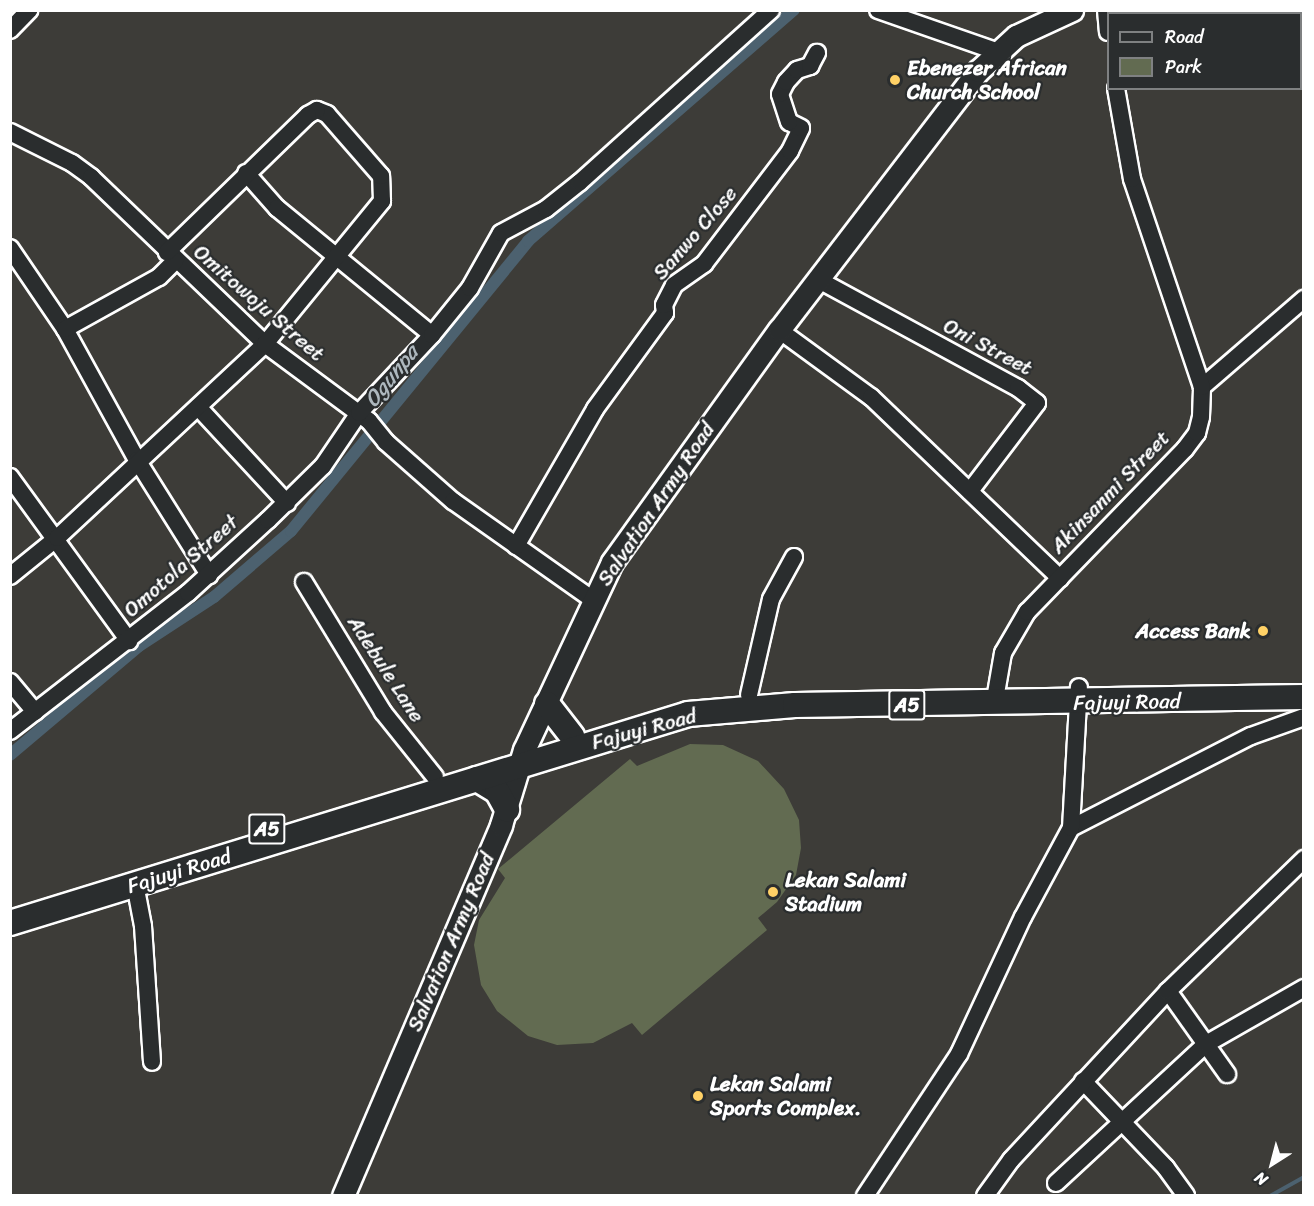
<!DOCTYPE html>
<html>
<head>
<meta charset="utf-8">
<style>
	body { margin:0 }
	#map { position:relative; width:1314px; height:1206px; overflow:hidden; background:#3d3c38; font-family:Sriracha,sans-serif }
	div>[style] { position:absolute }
	.green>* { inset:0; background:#626b51 }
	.stream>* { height:4px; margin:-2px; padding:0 2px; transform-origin:2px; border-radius:2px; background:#4c616f }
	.canal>* { height:12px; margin:-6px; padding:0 6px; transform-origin:6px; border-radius:6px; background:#4c616f }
	.roads { filter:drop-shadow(2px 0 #fff) drop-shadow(-2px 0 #fff) drop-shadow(0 2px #fff) drop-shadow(0 -2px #fff) }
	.minor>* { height:16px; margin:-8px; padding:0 8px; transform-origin:8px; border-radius:8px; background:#2a2d2e }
	.major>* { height:21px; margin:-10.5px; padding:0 10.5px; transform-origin:10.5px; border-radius:10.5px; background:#2a2d2e }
	.highway>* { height:24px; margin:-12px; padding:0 12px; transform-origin:12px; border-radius:12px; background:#2a2d2e }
	.dots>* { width:16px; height:16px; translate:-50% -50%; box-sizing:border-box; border:3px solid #2a2d2e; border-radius:50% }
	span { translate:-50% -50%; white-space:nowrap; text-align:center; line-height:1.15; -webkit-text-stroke:4.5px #2a2d2e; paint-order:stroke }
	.shield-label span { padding:2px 4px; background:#2a2d2e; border:2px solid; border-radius:4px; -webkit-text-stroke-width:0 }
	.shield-label { font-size:20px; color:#fff; font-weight:700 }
	.poi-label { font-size:21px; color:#fff; font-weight:700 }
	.left { translate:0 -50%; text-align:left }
	.right { translate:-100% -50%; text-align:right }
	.street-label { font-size:21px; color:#fff }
	.water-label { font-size:22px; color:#aeb8be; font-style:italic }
	.frame { position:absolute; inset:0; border:12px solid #fff; pointer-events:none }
	.legend { position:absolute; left:1107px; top:12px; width:195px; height:78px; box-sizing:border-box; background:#2a2d2e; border:2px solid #7f8182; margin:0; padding:8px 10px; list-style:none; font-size:18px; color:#fff }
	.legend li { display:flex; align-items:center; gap:12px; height:30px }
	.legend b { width:30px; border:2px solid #7f8182 }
	.north { position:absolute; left:1242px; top:1134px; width:60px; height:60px; -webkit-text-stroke:4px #2a2d2e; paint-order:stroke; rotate:216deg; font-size:16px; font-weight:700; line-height:24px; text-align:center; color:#fff }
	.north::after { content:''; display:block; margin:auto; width:21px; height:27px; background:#fff; clip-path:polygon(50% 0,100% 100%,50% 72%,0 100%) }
</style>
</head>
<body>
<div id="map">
	<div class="green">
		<div style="clip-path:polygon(690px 744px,723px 745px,758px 761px,784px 789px,799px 820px,801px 848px,796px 875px,777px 902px,758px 918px,767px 930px,642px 1035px,632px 1023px,593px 1043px,557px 1045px,528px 1036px,497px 1011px,481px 985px,474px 945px,479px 920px,505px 878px,498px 869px,630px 759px,637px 766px)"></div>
	</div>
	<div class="stream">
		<div style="left:1270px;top:1196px;width:39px;rotate:-29deg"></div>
	</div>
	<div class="canal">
		<div style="left:10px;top:755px;width:169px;rotate:-40.2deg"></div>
		<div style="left:139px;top:646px;width:90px;rotate:-33.2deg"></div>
		<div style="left:214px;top:597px;width:101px;rotate:-40.6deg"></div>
		<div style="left:291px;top:531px;width:375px;rotate:-50.7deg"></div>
		<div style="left:528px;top:241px;width:352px;rotate:-41deg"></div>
	</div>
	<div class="roads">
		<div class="minor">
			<div style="left:878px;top:10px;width:125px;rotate:19.2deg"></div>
			<div style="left:1106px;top:10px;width:22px;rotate:85deg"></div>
			<div style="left:10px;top:30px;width:28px;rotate:-46deg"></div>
			<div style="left:10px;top:132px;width:69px;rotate:26.6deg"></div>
			<div style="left:72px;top:163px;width:24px;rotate:36deg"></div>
			<div style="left:91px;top:177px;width:241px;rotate:43.8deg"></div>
			<div style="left:265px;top:344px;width:129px;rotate:36.5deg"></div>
			<div style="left:369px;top:421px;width:27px;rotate:51deg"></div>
			<div style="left:386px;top:442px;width:89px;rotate:41.4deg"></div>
			<div style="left:453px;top:501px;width:170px;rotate:35.2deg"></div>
			<div style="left:246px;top:173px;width:47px;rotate:48.5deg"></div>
			<div style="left:277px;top:208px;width:200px;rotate:39.3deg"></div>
			<div style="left:10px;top:248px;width:98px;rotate:55.8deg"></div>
			<div style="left:65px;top:329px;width:149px;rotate:61.2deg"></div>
			<div style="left:137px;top:460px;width:136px;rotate:57.9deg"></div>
			<div style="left:817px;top:279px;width:229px;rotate:28.5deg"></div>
			<div style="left:1018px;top:388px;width:24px;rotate:38deg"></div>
			<div style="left:1037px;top:403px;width:111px;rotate:127.3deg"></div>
			<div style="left:65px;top:329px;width:107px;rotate:-29deg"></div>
			<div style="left:159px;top:277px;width:23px;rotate:-45deg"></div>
			<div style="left:779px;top:330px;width:114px;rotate:36.1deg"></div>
			<div style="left:871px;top:397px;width:262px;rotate:43.8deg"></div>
			<div style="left:1202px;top:387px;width:135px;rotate:-40.8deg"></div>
			<div style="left:198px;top:407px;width:131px;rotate:47.2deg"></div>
			<div style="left:10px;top:477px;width:203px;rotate:54deg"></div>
			<div style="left:516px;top:546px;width:158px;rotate:-60deg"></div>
			<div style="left:595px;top:409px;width:119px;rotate:-53.9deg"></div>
			<div style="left:665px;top:313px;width:8px;rotate:-97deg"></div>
			<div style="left:664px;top:305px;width:22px;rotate:-63deg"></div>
			<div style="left:674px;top:285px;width:37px;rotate:-35deg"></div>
			<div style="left:704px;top:264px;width:142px;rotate:-52.7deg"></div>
			<div style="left:790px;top:151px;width:25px;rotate:-64deg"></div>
			<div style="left:801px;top:128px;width:13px;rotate:-153deg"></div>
			<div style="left:789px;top:122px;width:29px;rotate:-108deg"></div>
			<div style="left:780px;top:94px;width:13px;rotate:-63deg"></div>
			<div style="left:786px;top:82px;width:16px;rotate:-47deg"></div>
			<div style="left:797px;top:70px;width:14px;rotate:-17deg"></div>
			<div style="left:810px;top:66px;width:15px;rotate:-62deg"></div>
			<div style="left:10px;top:576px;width:60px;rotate:-39deg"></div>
			<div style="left:57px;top:538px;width:284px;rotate:-43deg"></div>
			<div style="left:265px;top:344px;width:185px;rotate:-50.7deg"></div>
			<div style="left:382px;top:201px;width:25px;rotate:-92deg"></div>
			<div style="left:381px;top:176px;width:82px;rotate:-131.1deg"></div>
			<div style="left:327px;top:114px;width:11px;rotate:-158deg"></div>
			<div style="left:317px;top:110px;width:10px;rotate:151deg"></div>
			<div style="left:308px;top:115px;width:197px;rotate:135.8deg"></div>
			<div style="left:304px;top:582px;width:152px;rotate:58.7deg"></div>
			<div style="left:383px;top:712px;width:83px;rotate:51.3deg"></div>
			<div style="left:10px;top:682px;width:39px;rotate:50deg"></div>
			<div style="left:749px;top:695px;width:98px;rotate:-77.1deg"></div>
			<div style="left:771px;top:599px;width:48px;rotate:-61.3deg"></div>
			<div style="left:994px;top:705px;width:53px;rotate:-80.2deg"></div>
			<div style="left:1003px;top:653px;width:48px;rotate:-59.7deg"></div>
			<div style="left:1027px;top:612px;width:227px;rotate:-45.9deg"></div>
			<div style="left:1185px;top:449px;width:20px;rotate:-53deg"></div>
			<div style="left:1197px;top:433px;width:16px;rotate:-76deg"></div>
			<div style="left:1201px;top:417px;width:30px;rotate:-88deg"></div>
			<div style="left:1202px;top:387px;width:219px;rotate:-108.6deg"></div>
			<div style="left:1132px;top:179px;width:92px;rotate:-100deg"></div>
			<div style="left:10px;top:731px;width:225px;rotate:-37.8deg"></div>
			<div style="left:188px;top:593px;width:108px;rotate:-42.4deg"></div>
			<div style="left:268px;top:520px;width:77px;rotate:-44.5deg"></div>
			<div style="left:323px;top:466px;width:64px;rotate:-55.8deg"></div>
			<div style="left:359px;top:413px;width:107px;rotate:-46.9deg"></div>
			<div style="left:432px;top:335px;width:60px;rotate:-51deg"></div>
			<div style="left:470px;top:288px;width:63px;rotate:-60.6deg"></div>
			<div style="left:501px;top:233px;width:51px;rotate:-28.1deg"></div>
			<div style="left:546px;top:209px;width:43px;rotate:-38.5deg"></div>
			<div style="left:580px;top:182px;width:257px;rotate:-42deg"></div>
			<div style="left:1071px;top:828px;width:202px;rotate:-27.1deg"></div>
			<div style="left:1251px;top:736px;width:56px;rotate:-19.7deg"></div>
			<div style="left:135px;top:884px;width:43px;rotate:79.2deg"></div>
			<div style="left:143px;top:926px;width:136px;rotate:86.2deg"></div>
			<div style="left:1168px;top:991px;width:102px;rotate:54.6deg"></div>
			<div style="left:1083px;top:1081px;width:120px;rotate:46.3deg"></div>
			<div style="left:1166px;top:1168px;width:34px;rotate:54deg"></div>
			<div style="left:1056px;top:1183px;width:205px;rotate:-42.8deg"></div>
			<div style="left:1206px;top:1044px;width:113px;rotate:-29.7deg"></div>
			<div style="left:865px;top:1196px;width:170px;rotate:-56.5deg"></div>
			<div style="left:959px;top:1054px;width:151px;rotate:-65deg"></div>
			<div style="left:1023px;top:917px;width:101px;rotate:-61.7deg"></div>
			<div style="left:1071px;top:828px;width:141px;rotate:-86.8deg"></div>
			<div style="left:985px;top:1196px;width:44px;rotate:-54.2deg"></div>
			<div style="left:1011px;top:1160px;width:231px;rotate:-47.1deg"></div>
			<div style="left:1168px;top:991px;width:190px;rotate:-44.1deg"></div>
		</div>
		<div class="major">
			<div style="left:343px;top:1196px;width:403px;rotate:-66.9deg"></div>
			<div style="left:501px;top:825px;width:78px;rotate:-73deg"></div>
			<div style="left:524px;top:750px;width:208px;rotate:-64.9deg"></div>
			<div style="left:612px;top:562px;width:286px;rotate:-54.3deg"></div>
			<div style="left:779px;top:330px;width:327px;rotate:-52.5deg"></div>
			<div style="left:978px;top:71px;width:52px;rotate:-42.6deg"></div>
			<div style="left:1016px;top:36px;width:62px;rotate:-24.9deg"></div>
		</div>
		<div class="highway">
			<div style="left:547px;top:704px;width:41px;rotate:52deg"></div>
			<div style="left:477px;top:779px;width:23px;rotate:31deg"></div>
			<div style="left:497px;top:791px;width:21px;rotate:61deg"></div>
			<div style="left:10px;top:923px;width:709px;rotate:-17.13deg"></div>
			<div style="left:688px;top:714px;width:107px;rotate:-4.8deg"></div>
			<div style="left:795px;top:705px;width:509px;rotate:-0.9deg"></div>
		</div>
	</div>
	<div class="dots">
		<div style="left:895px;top:80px;background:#ffd166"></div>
		<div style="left:1263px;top:631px;background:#ffd166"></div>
		<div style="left:773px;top:892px;background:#ffd166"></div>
		<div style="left:698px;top:1096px;background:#ffd166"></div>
	</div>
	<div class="shield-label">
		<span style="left:907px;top:705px">A5</span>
		<span style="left:267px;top:829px">A5</span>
	</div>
	<div class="poi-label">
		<span class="left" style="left:907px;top:80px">Ebenezer African<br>Church School</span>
		<span class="right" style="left:1251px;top:631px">Access Bank</span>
		<span class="left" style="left:785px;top:892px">Lekan Salami<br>Stadium</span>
		<span class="left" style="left:710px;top:1096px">Lekan Salami<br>Sports Complex.</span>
	</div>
	<div class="street-label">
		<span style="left:695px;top:233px;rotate:-49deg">Sanwo Close</span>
		<span style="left:259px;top:303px;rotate:41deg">Omitowoju Street</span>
		<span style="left:988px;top:347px;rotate:28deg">Oni Street</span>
		<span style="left:1110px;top:492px;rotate:-46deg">Akinsanmi Street</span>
		<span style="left:656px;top:504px;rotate:-56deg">Salvation Army Road</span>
		<span style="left:181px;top:566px;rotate:-41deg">Omotola Street</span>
		<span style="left:386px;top:669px;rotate:57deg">Adebule Lane</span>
		<span style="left:1127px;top:702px;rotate:-1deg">Fajuyi Road</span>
		<span style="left:644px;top:729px;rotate:-15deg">Fajuyi Road</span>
		<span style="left:179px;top:871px;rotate:-17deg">Fajuyi Road</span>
		<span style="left:451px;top:942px;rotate:-67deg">Salvation Army Road</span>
	</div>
	<div class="water-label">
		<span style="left:391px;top:376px;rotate:-51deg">Ogunpa</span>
	</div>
	<div class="frame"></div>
	<ul class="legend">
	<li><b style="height:8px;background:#2a2d2e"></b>Road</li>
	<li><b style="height:16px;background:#626b51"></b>Park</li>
	</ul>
	<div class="north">N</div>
</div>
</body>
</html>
